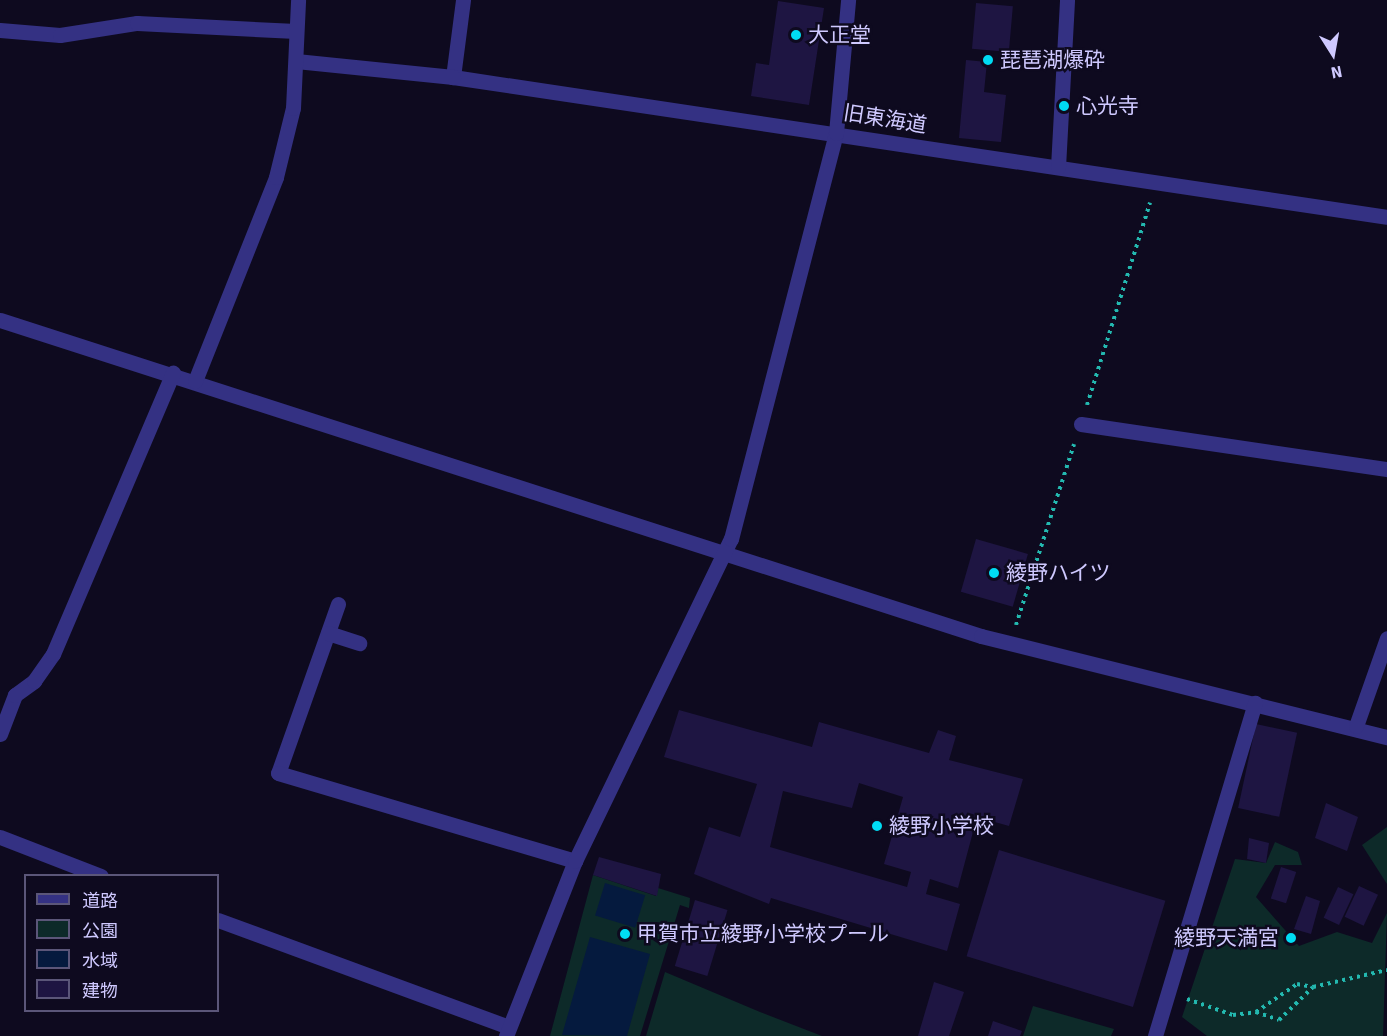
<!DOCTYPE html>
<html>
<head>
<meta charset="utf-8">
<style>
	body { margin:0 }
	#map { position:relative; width:1387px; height:1036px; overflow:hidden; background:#0e0a1f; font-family:Signika,"Noto Sans JP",sans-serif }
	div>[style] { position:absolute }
	.green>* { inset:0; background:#0d2a29 }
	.water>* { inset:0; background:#051a3e; transform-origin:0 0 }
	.building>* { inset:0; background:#1e1542; transform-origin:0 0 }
	.path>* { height:4px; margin-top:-2px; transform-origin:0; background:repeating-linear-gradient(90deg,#23b9b0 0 3px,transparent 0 7.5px) }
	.minor>* { height:15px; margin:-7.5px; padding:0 7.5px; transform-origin:7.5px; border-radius:7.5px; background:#343183 }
	.dots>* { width:16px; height:16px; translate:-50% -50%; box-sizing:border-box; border:3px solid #0e0a1f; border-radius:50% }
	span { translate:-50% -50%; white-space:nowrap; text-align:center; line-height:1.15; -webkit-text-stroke:5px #0e0a1f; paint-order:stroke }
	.poi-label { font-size:21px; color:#cfc9ff }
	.left { translate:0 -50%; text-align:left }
	.right { translate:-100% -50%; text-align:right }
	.street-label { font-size:21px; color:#cfc9ff }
	.legend { position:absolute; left:24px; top:874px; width:195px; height:138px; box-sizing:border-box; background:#0e0a1f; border:2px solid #5b5679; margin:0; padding:8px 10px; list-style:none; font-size:18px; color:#cfc9ff }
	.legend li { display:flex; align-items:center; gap:12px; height:30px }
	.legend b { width:30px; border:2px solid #5b5679 }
	.north { position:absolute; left:1303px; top:24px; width:60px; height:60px; -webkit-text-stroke:4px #0e0a1f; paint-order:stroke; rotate:169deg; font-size:16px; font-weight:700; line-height:24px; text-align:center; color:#cfc9ff }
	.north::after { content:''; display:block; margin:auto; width:21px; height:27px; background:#cfc9ff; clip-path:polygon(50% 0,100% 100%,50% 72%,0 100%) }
</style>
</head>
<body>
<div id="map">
	<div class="green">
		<div style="clip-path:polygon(1387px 827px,1387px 884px,1362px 845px)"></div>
		<div style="clip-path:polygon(1275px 842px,1298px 852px,1302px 865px,1275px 865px,1256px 897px,1299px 946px,1337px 932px,1372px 943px,1387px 913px,1383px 1036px,1207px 1036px,1182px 1017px,1235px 859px,1266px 863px)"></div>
		<div style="clip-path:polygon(593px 875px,656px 896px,658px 888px,690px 898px,689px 908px,680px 905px,640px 1036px,550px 1036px)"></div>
		<div style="clip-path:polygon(665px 972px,760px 1012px,822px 1036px,646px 1036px)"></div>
		<div style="clip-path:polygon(1033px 1006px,1114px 1029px,1111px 1036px,1023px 1036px)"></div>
	</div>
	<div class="water">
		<div style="left:605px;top:883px;width:42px;height:34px;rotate:17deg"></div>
		<div style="clip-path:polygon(590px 937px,650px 954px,627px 1036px,562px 1035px)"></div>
	</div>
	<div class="building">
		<div style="clip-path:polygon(778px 1px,824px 8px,809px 105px,751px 96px,756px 63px,769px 65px)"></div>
		<div style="left:976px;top:3px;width:37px;height:46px;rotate:5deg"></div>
		<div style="clip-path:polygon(966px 60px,987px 62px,984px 92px,1006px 95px,1001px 142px,959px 138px)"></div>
		<div style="left:976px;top:539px;width:54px;height:55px;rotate:16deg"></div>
		<div style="clip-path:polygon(evenodd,679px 710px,812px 747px,819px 722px,929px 753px,938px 730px,956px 736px,949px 760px,1023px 779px,1009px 826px,977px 817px,958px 888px,930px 879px,926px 894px,960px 904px,947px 951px,771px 898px,769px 904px,694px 874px,709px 827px,740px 837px,757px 784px,664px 757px,679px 710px,859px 783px,903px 797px,884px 864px,911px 872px,907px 887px,770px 847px,783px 791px,852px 808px,859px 783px)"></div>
		<div style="left:1256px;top:724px;width:42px;height:86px;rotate:12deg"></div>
		<div style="clip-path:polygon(1326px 803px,1358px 817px,1347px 851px,1315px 838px)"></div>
		<div style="clip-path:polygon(1249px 838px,1269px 843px,1266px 863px,1247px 859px)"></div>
		<div style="left:999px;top:850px;width:174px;height:111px;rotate:17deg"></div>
		<div style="clip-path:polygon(599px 857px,661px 874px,657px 896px,593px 875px)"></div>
		<div style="left:1281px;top:867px;width:16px;height:33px;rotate:18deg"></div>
		<div style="left:1359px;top:886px;width:21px;height:34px;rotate:25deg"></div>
		<div style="left:1338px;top:887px;width:17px;height:34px;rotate:25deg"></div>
		<div style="clip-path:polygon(1306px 896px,1320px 901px,1311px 934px,1294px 929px)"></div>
		<div style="left:695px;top:900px;width:34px;height:69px;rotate:17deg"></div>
		<div style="clip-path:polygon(934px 982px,964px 992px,949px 1036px,918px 1036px)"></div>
		<div style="clip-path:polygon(993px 1021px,1022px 1031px,1020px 1036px,988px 1036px)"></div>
	</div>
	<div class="path">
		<div style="left:1087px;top:405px;width:212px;rotate:-72.7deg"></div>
		<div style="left:1016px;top:625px;width:190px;rotate:-72.2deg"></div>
		<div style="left:1187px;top:999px;width:49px;rotate:19.2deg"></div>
		<div style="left:1233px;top:1015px;width:23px;rotate:-7deg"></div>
		<div style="left:1256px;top:1012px;width:24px;rotate:19deg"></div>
		<div style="left:1279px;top:1020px;width:47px;rotate:-44.1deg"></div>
		<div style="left:1313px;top:987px;width:76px;rotate:-12.9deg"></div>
		<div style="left:1256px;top:1012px;width:50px;rotate:-34.3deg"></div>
		<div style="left:1297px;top:984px;width:16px;rotate:11deg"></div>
	</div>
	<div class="minor">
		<div style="left:463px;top:0;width:78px;rotate:97.4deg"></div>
		<div style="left:453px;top:77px;width:944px;rotate:8.52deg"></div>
		<div style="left:0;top:30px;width:60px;rotate:4.8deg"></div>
		<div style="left:60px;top:35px;width:78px;rotate:-8.9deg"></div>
		<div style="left:137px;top:23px;width:159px;rotate:2.9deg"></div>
		<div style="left:296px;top:61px;width:158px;rotate:5.8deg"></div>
		<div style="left:1058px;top:167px;width:167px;rotate:-86.9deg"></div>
		<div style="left:0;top:320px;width:1031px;rotate:17.85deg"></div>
		<div style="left:981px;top:636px;width:418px;rotate:14deg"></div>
		<div style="left:195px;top:381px;width:219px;rotate:-68.3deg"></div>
		<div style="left:276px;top:177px;width:71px;rotate:-76.2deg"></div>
		<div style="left:293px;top:108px;width:108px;rotate:-87.3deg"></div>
		<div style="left:1081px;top:424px;width:309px;rotate:8.4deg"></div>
		<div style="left:338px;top:604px;width:179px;rotate:109.5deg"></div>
		<div style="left:278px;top:773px;width:310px;rotate:16.5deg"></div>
		<div style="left:328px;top:633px;width:33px;rotate:18deg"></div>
		<div style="left:1356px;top:726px;width:93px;rotate:-70.6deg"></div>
		<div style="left:0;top:734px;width:42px;rotate:-69deg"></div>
		<div style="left:15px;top:695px;width:24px;rotate:-36deg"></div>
		<div style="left:34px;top:681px;width:33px;rotate:-55deg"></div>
		<div style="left:53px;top:654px;width:306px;rotate:-66.9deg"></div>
		<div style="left:0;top:837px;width:108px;rotate:21.1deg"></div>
		<div style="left:218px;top:920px;width:310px;rotate:20.2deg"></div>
		<div style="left:506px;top:1036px;width:188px;rotate:-68.5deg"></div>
		<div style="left:575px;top:861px;width:358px;rotate:-64.2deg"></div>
		<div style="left:731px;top:539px;width:419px;rotate:-75.5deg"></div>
		<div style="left:836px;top:133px;width:134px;rotate:-84.8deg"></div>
		<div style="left:1155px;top:1036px;width:348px;rotate:-73.3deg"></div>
	</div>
	<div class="dots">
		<div style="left:796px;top:35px;background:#00dcf4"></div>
		<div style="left:988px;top:60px;background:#00dcf4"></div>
		<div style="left:1064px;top:106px;background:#00dcf4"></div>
		<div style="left:994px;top:573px;background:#00dcf4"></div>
		<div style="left:877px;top:826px;background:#00dcf4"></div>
		<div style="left:625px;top:934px;background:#00dcf4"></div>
		<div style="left:1291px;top:938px;background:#00dcf4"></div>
	</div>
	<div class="poi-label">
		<span class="left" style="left:808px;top:35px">大正堂</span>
		<span class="left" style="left:1000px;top:60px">琵琶湖爆砕</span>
		<span class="left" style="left:1076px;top:106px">心光寺</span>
		<span class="left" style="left:1006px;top:573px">綾野ハイツ</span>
		<span class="left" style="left:889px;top:826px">綾野小学校</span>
		<span class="left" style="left:637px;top:934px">甲賀市立綾野小学校プール</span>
		<span class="right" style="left:1279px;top:938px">綾野天満宮</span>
	</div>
	<div class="street-label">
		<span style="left:885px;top:119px;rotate:9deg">旧東海道</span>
	</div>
	<ul class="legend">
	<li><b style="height:8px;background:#343183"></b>道路</li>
	<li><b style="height:16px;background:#0d2a29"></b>公園</li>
	<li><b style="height:16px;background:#051a3e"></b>水域</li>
	<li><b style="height:16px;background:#1e1542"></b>建物</li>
	</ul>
	<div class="north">N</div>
</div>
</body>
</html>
